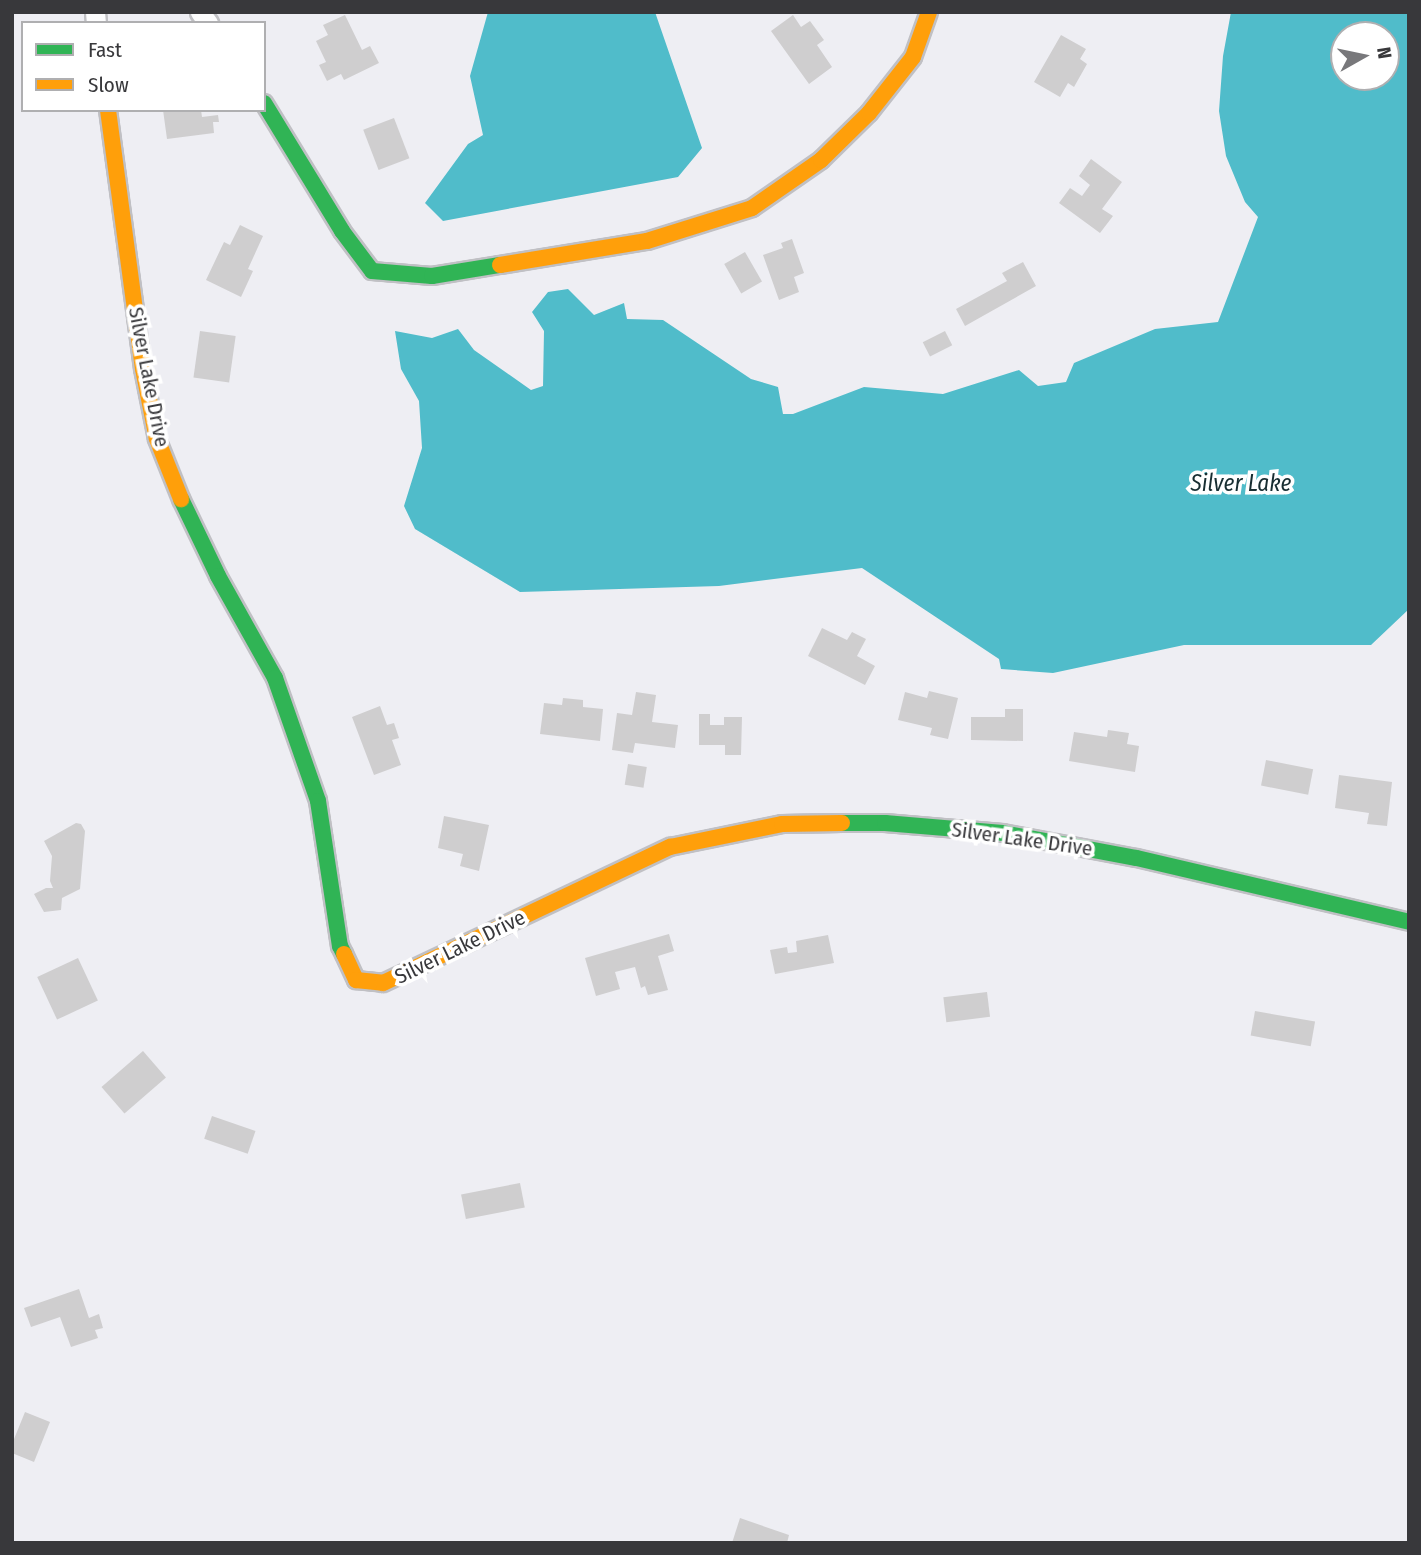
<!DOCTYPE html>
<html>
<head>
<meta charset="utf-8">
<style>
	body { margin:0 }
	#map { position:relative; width:1421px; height:1555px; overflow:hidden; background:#eeeef3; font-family:"Fira Sans Condensed",sans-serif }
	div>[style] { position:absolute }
	.water>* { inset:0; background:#50bcca }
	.building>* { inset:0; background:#cfcecf; transform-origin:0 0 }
	.roads { filter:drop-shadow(2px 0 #c0c0c4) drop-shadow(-2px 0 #c0c0c4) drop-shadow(0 2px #c0c0c4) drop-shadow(0 -2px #c0c0c4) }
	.street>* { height:19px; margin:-9.5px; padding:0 9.5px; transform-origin:9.5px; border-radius:9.5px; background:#fcfcfd }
	.fast>* { height:16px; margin:-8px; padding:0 8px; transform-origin:8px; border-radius:8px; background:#30b455 }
	.slow>* { height:16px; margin:-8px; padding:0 8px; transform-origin:8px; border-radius:8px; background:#ff9f0a }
	span { translate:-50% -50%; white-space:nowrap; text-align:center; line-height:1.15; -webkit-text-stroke:7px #fff; paint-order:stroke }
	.street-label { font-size:21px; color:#38383b }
	.water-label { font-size:23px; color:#182e32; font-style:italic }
	.frame { position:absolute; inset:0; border:14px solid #38383b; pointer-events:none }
	.legend { position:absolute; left:21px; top:21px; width:245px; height:91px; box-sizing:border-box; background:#fff; border:2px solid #afafb1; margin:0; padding:9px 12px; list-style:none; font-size:21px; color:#38383b }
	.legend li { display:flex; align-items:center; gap:14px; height:35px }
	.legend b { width:35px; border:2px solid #afafb1 }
	.north { position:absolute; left:1330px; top:21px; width:70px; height:70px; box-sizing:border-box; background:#fff; border:2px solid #afafb1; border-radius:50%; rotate:81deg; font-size:19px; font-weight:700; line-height:28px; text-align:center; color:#38383b }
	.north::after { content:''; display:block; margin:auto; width:24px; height:32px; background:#78787b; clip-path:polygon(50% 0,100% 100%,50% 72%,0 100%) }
</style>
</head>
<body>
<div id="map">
	<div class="water">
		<div style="clip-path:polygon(488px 12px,655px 12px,702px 148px,678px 177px,443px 221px,425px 203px,468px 144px,483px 135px,470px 76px)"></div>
		<div style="clip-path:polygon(evenodd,1231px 12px,1409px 12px,1409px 609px,1371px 645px,1184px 645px,1053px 673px,1001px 669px,999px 659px,862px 568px,719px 586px,520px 592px,415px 529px,404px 506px,422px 448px,419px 401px,401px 369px,395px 331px,432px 338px,458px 329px,474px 350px,531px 390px,543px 386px,544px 331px,532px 312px,548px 292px,568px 289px,594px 315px,624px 303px,627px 319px,663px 320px,751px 379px,778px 387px,783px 414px,793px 414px,864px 387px,943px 394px,1019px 370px,1038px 386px,1066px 382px,1074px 363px,1155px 329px,1218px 322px,1258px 217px,1245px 202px,1226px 156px,1219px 111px,1223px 56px,1231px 12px,1344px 35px,1386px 35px,1386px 77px,1344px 77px,1344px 35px)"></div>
	</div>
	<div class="building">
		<div style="clip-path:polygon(345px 15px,362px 50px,370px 46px,379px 63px,344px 80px,341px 74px,327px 81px,319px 65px,326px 62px,316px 41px,328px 35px,323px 25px)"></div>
		<div style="clip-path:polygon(793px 15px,801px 27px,810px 21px,824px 40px,817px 45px,832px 67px,809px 84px,771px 31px)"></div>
		<div style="clip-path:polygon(1061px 35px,1086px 49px,1080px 59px,1087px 64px,1074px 87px,1068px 83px,1060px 97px,1034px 82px)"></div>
		<div style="clip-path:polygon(163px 110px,201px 110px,202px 117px,218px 115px,219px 122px,213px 122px,214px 133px,167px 139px)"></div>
		<div style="left:394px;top:118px;width:43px;height:33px;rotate:69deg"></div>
		<div style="clip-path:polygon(1091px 159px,1122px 182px,1102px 209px,1113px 216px,1100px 233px,1059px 203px,1070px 188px,1082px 196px,1090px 185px,1079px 176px)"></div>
		<div style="clip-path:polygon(240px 225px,263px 236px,248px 269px,253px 271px,241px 297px,206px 280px,224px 242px,230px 245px)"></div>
		<div style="clip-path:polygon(792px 239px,804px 273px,794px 277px,799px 292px,779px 300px,763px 255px,783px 248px,781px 243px)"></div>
		<div style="left:745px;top:252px;width:34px;height:24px;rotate:60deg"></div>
		<div style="clip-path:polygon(1023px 262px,1036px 286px,965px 326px,956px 309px,1007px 281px,1002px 273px)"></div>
		<div style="left:200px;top:331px;width:36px;height:47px;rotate:8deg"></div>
		<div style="left:945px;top:331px;width:16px;height:25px;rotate:63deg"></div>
		<div style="clip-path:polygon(822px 628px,847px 640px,852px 632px,866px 639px,857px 656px,875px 666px,865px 685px,808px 656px)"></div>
		<div style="clip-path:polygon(929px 691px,958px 698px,948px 739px,930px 735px,932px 728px,898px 720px,905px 692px,927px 698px)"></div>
		<div style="clip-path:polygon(636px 692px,656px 695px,652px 722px,678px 725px,675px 748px,635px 743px,633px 753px,612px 750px,617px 713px,632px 715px)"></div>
		<div style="clip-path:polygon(563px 698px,583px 700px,583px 707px,603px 709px,600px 741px,540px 734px,544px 703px,562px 705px)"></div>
		<div style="clip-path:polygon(380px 706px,387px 725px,394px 723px,399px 738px,392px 740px,401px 765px,374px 775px,352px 717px)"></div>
		<div style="clip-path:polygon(1005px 709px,1023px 709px,1023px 741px,971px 740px,971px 717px,1005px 717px)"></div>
		<div style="clip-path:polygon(699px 714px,710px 714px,710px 725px,724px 725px,724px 717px,742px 717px,741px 755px,725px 755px,725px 745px,699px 745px)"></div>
		<div style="clip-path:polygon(1108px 730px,1129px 733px,1127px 744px,1139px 746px,1135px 772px,1069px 761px,1074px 732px,1107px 737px)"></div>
		<div style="left:1266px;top:760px;width:48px;height:26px;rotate:11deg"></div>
		<div style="left:628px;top:764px;width:19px;height:21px;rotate:9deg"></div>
		<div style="clip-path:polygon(1339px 775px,1392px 782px,1387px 826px,1367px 824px,1369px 813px,1335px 808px)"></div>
		<div style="clip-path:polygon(444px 816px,489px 825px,479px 871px,460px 866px,463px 854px,438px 848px)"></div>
		<div style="clip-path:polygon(76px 823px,81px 824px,85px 831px,80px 889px,62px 898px,61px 910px,44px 912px,34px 894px,46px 888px,53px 888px,50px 881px,52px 856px,44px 841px)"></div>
		<div style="clip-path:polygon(669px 934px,674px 951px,658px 956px,668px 990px,648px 995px,645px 986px,641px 988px,635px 967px,615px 972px,620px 989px,596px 996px,585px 958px)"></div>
		<div style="clip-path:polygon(828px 935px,834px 963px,775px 974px,770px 950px,787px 947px,788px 953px,797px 952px,796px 941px)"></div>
		<div style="left:78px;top:958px;width:47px;height:45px;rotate:65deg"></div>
		<div style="left:987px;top:992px;width:25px;height:44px;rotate:83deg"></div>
		<div style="left:1255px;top:1011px;width:61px;height:25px;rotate:10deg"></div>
		<div style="left:143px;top:1051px;width:35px;height:55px;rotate:49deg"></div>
		<div style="left:212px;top:1116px;width:46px;height:24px;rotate:19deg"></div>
		<div style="left:520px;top:1183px;width:25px;height:60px;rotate:79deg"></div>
		<div style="clip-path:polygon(79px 1289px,89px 1318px,99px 1314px,103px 1328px,95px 1330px,98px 1338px,71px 1347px,60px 1317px,31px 1327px,24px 1308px)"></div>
		<div style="clip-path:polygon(25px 1412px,50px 1422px,34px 1462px,12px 1453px,12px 1444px)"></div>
		<div style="clip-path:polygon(740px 1518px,789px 1535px,787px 1543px,732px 1543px)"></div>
	</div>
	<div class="roads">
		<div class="street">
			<div style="left:95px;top:12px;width:11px;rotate:85deg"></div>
			<div style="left:200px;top:12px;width:14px;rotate:54deg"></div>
		</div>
		<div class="fast">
			<div style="left:264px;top:103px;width:150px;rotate:58.6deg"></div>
			<div style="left:342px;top:231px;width:50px;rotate:53.1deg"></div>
			<div style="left:372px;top:271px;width:60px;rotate:4.8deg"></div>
			<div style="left:432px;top:276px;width:69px;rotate:-9.2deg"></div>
			<div style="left:181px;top:499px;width:85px;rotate:64.3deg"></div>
			<div style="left:218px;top:576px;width:117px;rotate:60.8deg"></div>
			<div style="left:275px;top:678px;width:130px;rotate:70.7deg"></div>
			<div style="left:318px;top:801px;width:147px;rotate:81.4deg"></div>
			<div style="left:340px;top:946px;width:9px;rotate:63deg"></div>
			<div style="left:842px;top:823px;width:43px"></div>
			<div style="left:885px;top:823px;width:118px;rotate:4.8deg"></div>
			<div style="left:1003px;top:833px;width:136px;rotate:10.6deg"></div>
			<div style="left:1137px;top:858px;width:279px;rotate:13.2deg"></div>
		</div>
		<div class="slow">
			<div style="left:108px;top:110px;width:261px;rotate:82.3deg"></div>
			<div style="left:143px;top:369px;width:71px;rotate:78.7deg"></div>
			<div style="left:157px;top:439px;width:65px;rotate:68.2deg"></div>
			<div style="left:500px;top:265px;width:149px;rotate:-9.3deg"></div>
			<div style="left:647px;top:241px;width:110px;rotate:-17.4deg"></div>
			<div style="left:752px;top:208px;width:84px;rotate:-34.8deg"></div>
			<div style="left:821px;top:160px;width:67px;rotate:-44.4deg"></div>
			<div style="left:869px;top:113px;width:71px;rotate:-51.8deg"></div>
			<div style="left:913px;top:57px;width:48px;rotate:-70.4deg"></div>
			<div style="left:344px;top:954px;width:29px;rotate:65deg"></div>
			<div style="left:356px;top:980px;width:27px;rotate:6deg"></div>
			<div style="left:383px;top:983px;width:318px;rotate:-25.4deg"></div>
			<div style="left:670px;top:847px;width:114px;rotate:-11.6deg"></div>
			<div style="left:782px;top:824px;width:60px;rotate:-1deg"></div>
		</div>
	</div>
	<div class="street-label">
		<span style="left:149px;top:377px;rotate:79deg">Silver Lake Drive</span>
		<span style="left:1022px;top:839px;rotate:8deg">Silver Lake Drive</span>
		<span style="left:460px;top:947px;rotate:-26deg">Silver Lake Drive</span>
	</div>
	<div class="water-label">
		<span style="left:1241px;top:483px">Silver Lake</span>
	</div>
	<div class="frame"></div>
	<ul class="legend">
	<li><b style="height:9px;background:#30b455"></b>Fast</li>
	<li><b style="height:9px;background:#ff9f0a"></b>Slow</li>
	</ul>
	<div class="north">N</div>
</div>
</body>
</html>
